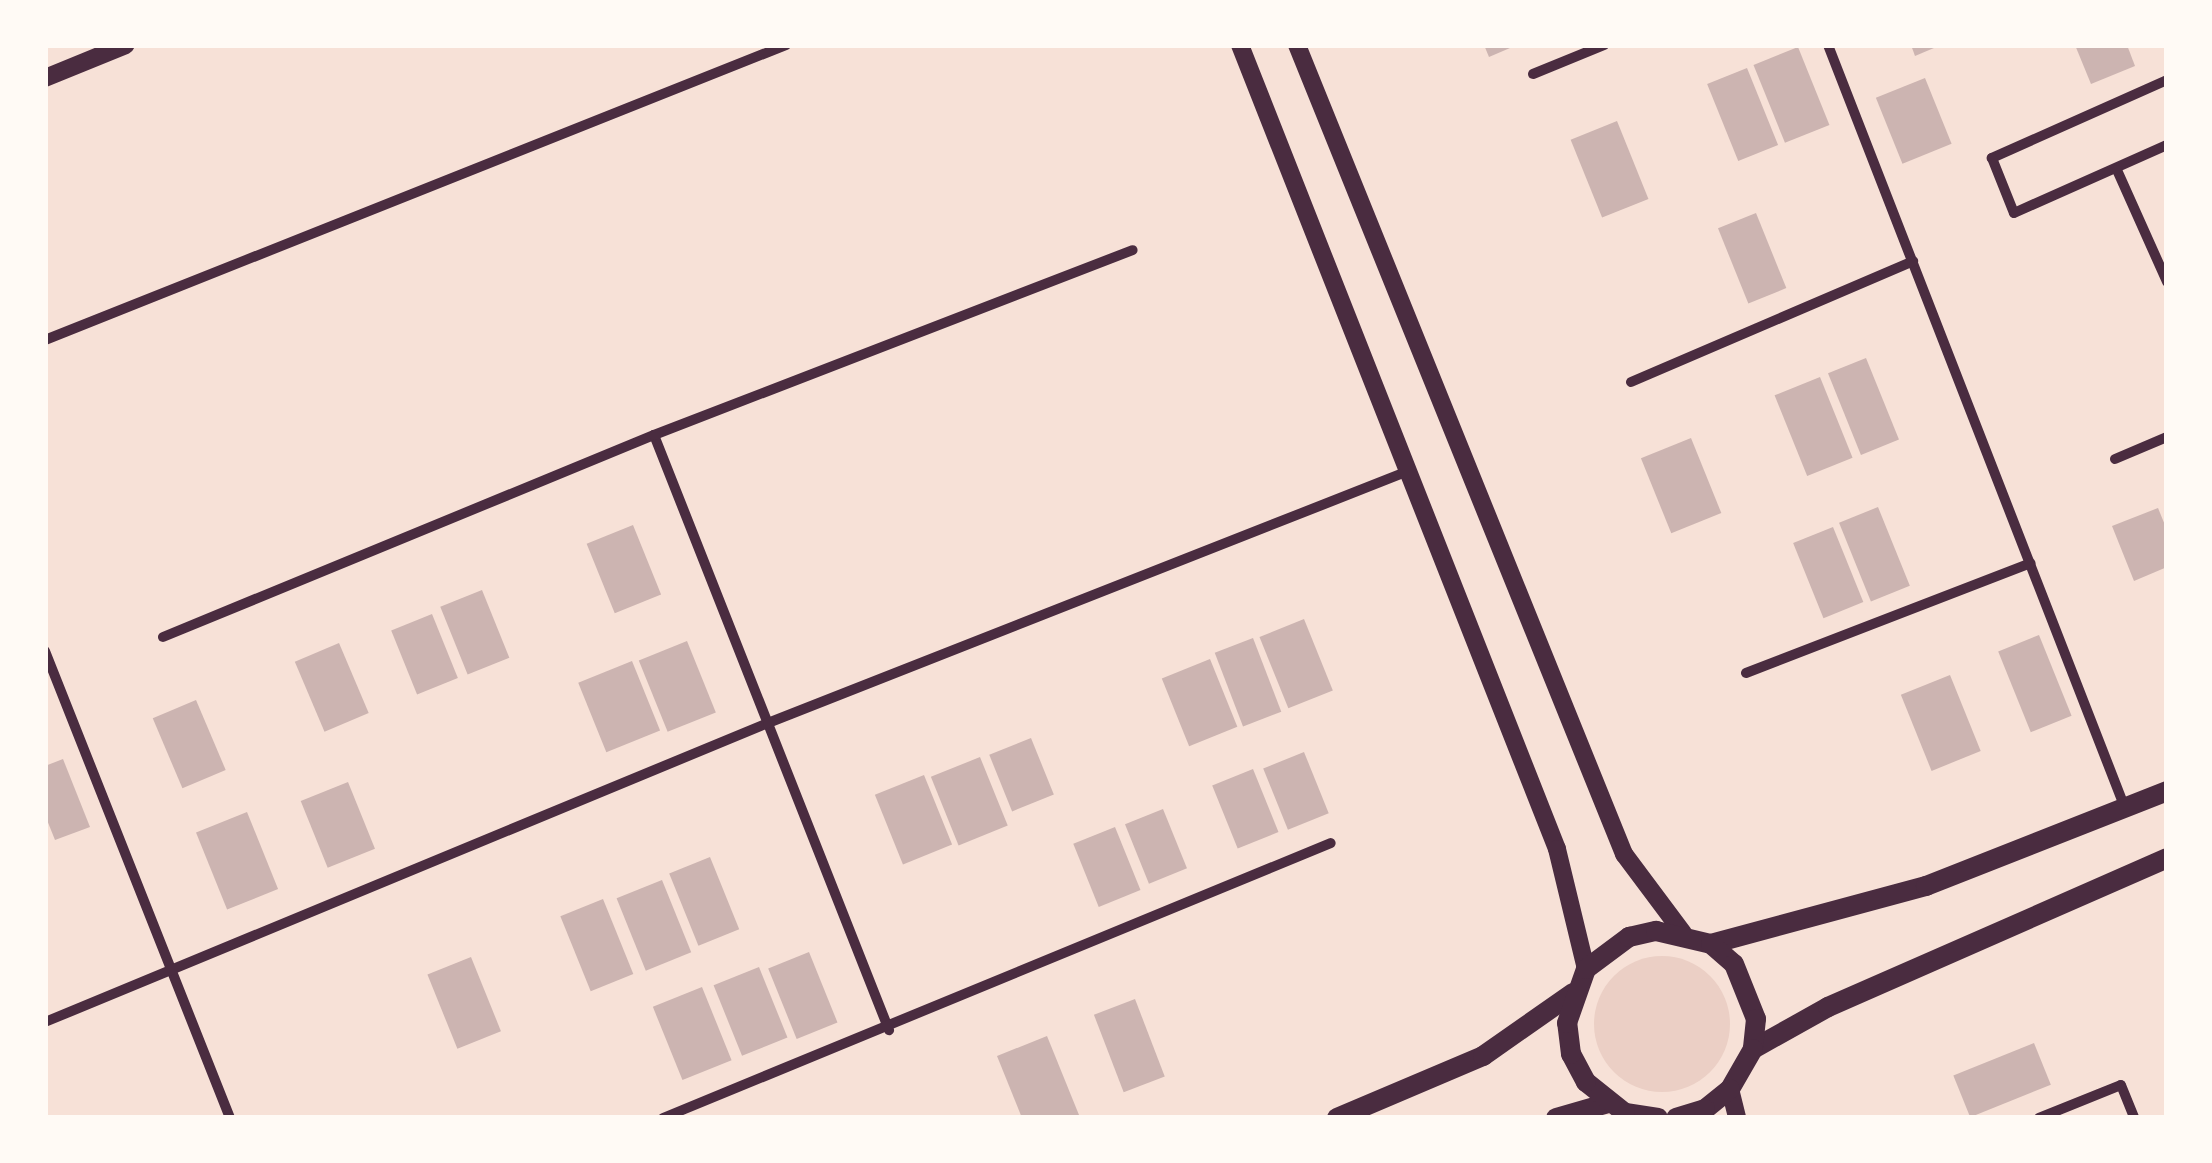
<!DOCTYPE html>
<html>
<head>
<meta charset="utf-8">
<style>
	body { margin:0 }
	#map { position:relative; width:2212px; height:1163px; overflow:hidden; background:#f7e1d7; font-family:Inter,sans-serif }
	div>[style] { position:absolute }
	.green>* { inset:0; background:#ebcfc5 }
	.round { border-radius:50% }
	.building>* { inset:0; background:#ccb4b1; transform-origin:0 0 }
	.minor>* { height:10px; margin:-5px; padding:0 5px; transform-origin:5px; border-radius:5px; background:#4a2c40 }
	.tertiary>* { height:18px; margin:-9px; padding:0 9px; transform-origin:9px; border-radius:9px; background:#4a2c40 }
	.secondary>* { height:20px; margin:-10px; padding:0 10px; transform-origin:10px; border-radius:10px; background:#4a2c40 }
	span { translate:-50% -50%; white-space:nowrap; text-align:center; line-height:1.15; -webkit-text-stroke:9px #fffaf5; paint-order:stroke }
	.frame { position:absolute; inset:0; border:48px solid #fffaf5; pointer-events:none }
</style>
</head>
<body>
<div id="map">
	<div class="green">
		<div class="round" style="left:1594px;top:956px;width:136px;height:136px"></div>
	</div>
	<div class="building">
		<div style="clip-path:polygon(1484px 45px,1517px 45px,1489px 57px)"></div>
		<div style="clip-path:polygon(1911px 45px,1941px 45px,1915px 56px)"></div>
		<div style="clip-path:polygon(2075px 45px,2127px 45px,2135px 66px,2091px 84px)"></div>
		<div style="left:1798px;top:47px;width:84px;height:48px;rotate:68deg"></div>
		<div style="left:1747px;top:68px;width:83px;height:43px;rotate:68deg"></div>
		<div style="left:1925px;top:78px;width:71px;height:53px;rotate:68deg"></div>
		<div style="left:1617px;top:121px;width:84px;height:50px;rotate:68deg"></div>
		<div style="left:1756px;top:213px;width:81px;height:41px;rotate:68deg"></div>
		<div style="left:1866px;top:358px;width:88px;height:41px;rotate:68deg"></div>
		<div style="left:1820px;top:377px;width:87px;height:49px;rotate:68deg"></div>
		<div style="left:1691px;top:438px;width:81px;height:54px;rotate:68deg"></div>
		<div style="left:1878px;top:507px;width:85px;height:42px;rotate:68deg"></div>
		<div style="clip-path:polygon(2158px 508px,2167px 530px,2167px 567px,2134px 581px,2112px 526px)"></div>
		<div style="left:633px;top:525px;width:75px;height:50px;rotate:68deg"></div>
		<div style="left:1833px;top:527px;width:81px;height:43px;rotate:68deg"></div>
		<div style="left:482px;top:590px;width:73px;height:45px;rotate:68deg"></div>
		<div style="left:432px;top:614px;width:69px;height:44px;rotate:68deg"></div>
		<div style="left:1304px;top:619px;width:77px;height:48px;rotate:68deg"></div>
		<div style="left:2039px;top:635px;width:87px;height:44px;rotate:68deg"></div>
		<div style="left:1253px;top:638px;width:79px;height:41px;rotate:69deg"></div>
		<div style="left:687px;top:641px;width:77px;height:52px;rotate:68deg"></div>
		<div style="left:339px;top:643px;width:76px;height:48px;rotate:67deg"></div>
		<div style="left:1210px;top:659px;width:73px;height:52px;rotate:68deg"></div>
		<div style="left:632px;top:661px;width:75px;height:58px;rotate:68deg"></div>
		<div style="left:1950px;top:675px;width:82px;height:53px;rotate:68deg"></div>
		<div style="left:196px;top:700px;width:76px;height:47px;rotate:67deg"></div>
		<div style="left:1031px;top:738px;width:61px;height:45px;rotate:68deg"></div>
		<div style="left:1304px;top:752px;width:66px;height:44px;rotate:68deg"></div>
		<div style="left:980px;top:757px;width:74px;height:53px;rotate:68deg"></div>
		<div style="clip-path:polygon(63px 759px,90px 827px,55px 840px,45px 815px,45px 766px)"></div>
		<div style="left:1253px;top:769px;width:68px;height:44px;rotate:68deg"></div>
		<div style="left:924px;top:775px;width:75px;height:53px;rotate:68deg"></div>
		<div style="left:348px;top:782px;width:72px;height:51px;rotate:68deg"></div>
		<div style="left:1163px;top:809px;width:64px;height:41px;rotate:68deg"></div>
		<div style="left:247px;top:812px;width:83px;height:55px;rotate:68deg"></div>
		<div style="left:1115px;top:827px;width:68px;height:45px;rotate:68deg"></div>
		<div style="left:710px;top:857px;width:78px;height:44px;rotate:68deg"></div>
		<div style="left:662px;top:880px;width:78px;height:49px;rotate:68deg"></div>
		<div style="left:603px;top:899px;width:81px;height:46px;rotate:68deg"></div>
		<div style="left:809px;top:952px;width:76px;height:44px;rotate:68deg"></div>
		<div style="left:471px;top:957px;width:80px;height:47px;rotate:68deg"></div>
		<div style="left:759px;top:967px;width:76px;height:49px;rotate:68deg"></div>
		<div style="left:702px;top:987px;width:79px;height:53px;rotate:68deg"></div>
		<div style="left:1135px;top:999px;width:83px;height:44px;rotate:69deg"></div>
		<div style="clip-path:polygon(1047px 1036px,1079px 1115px,1022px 1118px,997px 1056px)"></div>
		<div style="left:2034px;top:1043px;width:45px;height:87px;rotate:68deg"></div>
	</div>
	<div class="minor">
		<div style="left:1828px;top:45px;width:819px;rotate:68.73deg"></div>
		<div style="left:1533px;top:74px;width:77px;rotate:-22.2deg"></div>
		<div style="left:2167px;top:80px;width:192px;rotate:156deg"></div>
		<div style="left:1992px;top:158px;width:59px;rotate:68.2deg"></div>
		<div style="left:2014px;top:213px;width:167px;rotate:-24deg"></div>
		<div style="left:2117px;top:170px;width:123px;rotate:65.9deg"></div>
		<div style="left:45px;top:340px;width:798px;rotate:-21.71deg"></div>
		<div style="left:1631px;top:382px;width:307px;rotate:-23.2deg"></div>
		<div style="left:654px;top:435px;width:640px;rotate:68.45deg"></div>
		<div style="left:2115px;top:459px;width:56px;rotate:-22.9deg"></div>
		<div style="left:163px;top:637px;width:531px;rotate:-22.36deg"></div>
		<div style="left:654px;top:435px;width:513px;rotate:-21.12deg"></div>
		<div style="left:45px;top:651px;width:502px;rotate:68.39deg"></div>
		<div style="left:1746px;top:673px;width:305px;rotate:-21.1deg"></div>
		<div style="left:45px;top:1022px;width:782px;rotate:-22.47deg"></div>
		<div style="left:768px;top:723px;width:691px;rotate:-21.48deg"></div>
		<div style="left:663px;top:1118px;width:722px;rotate:-22.38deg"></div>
		<div style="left:2039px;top:1118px;width:88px;rotate:-21.9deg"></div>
		<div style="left:2121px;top:1085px;width:35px;rotate:68deg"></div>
	</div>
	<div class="tertiary">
		<div style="left:1240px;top:45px;width:864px;rotate:68.48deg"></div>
		<div style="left:1557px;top:849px;width:123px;rotate:76.4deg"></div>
		<div style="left:1297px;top:45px;width:873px;rotate:67.99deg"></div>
		<div style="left:1624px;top:854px;width:99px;rotate:53.2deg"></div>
		<div style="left:45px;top:78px;width:87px;rotate:-22.2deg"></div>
		<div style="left:1730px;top:1089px;width:30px;rotate:76deg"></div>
	</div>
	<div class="secondary">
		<div style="left:1711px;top:944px;width:223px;rotate:-15.1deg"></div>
		<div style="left:1926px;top:886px;width:259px;rotate:-21.5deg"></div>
		<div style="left:1753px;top:1049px;width:86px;rotate:-29.2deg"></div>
		<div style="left:1828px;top:1007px;width:370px;rotate:-23.7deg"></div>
		<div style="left:1337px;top:1118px;width:159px;rotate:-23deg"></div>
		<div style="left:1483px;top:1056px;width:110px;rotate:-35deg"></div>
		<div style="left:1556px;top:1118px;width:54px;rotate:-16.1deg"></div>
		<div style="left:1658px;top:1118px;width:33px;rotate:-171deg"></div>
		<div style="left:1625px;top:1113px;width:50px;rotate:-141.5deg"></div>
		<div style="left:1586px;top:1082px;width:32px;rotate:-118deg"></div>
		<div style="left:1571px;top:1054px;width:31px;rotate:-97deg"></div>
		<div style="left:1567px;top:1023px;width:57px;rotate:-70.6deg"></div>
		<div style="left:1586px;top:969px;width:54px;rotate:-36.7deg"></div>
		<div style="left:1629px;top:937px;width:28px;rotate:-13deg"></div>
		<div style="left:1656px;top:931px;width:57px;rotate:13.3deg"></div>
		<div style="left:1711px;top:944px;width:30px;rotate:41deg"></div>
		<div style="left:1734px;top:964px;width:59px;rotate:68.2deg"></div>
		<div style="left:1756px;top:1019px;width:30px;rotate:96deg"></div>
		<div style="left:1753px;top:1049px;width:46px;rotate:119.9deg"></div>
		<div style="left:1730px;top:1089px;width:32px;rotate:141deg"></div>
		<div style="left:1705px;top:1109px;width:30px;rotate:163deg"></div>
	</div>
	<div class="frame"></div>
</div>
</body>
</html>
